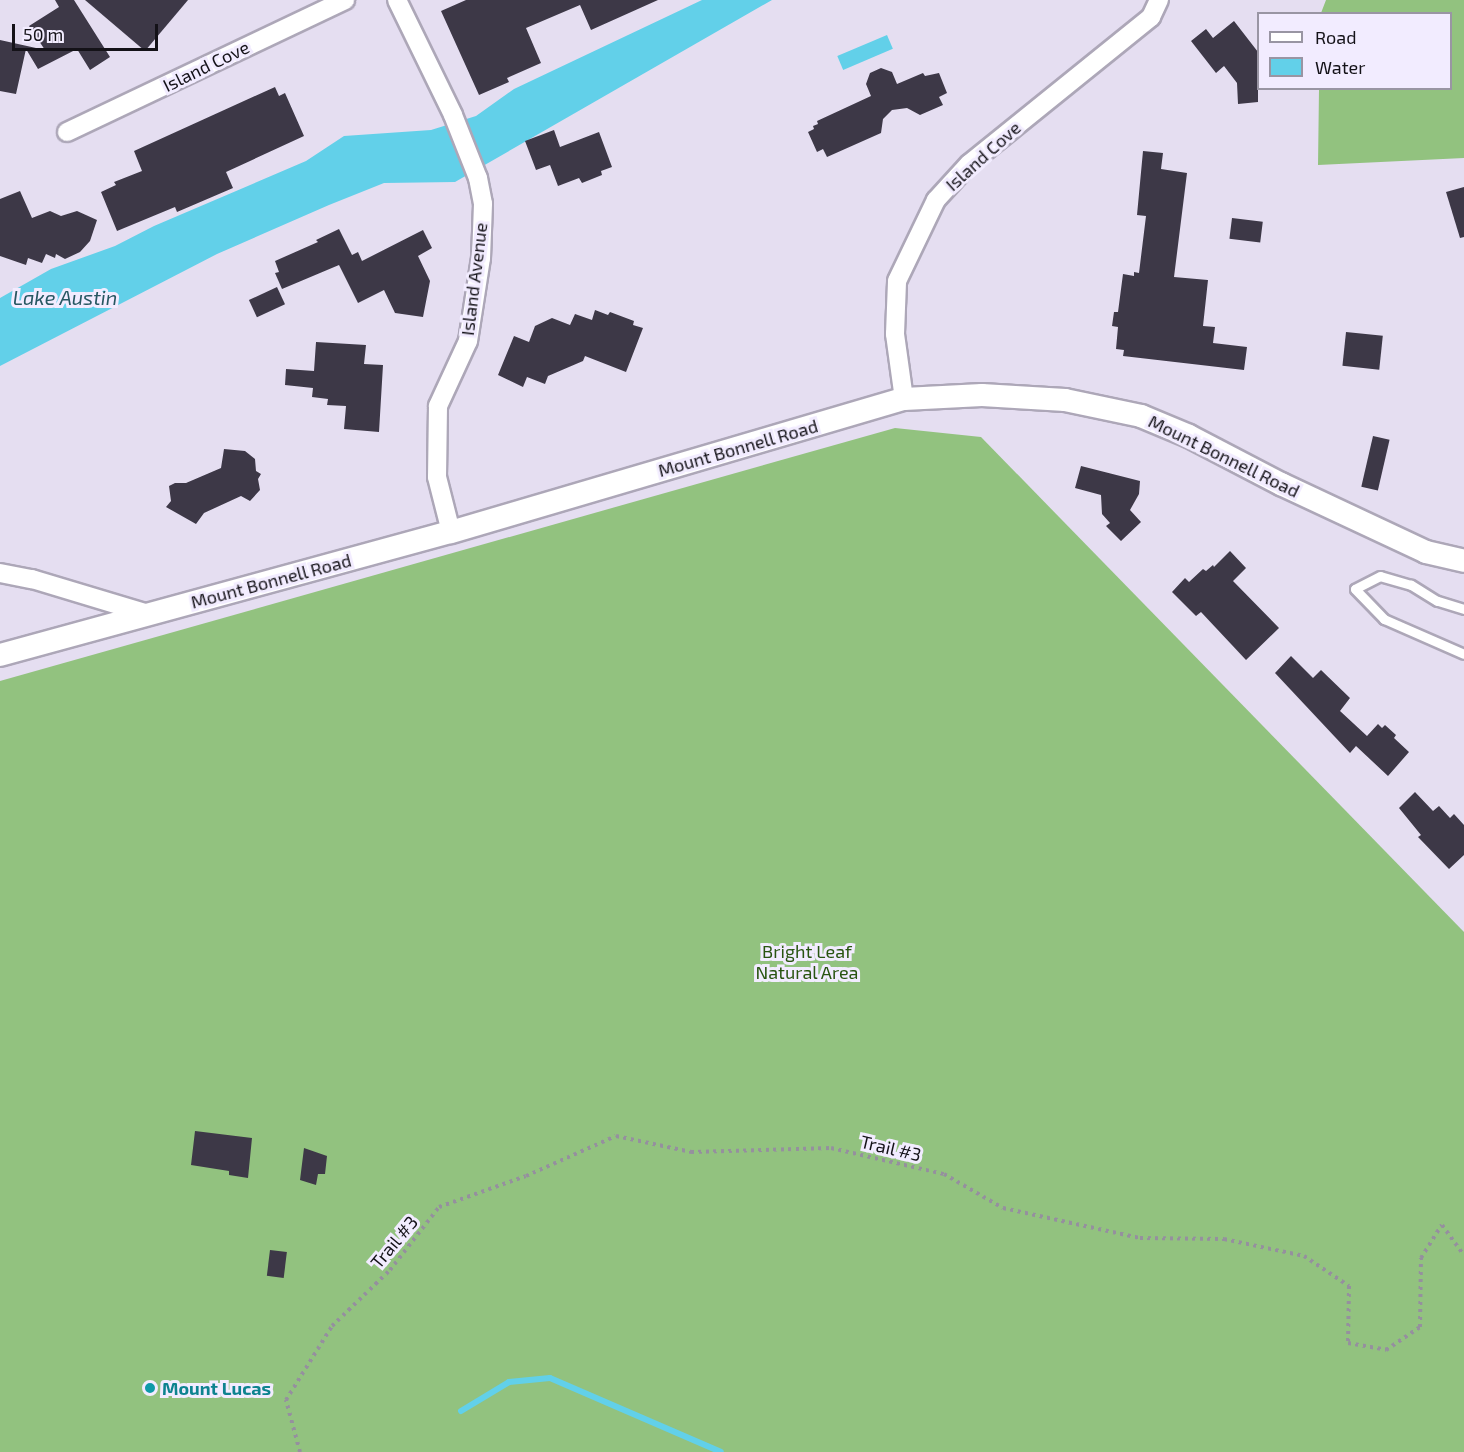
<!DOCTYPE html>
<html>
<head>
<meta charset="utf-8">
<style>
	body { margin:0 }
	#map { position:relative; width:1464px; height:1452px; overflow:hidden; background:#e5def1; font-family:"Exo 2",sans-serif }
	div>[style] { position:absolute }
	.forest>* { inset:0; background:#92c27f }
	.water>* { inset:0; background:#62d0e9; transform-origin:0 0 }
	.stream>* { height:6px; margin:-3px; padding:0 3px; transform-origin:3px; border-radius:3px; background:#62d0e9 }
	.building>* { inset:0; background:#3d3847; transform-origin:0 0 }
	.path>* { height:4px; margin-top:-2px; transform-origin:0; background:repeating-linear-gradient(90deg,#95909e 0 3px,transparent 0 7.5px) }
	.roads { filter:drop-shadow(2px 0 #ada7b8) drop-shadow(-2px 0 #ada7b8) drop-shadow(0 2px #ada7b8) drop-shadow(0 -2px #ada7b8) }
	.service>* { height:9px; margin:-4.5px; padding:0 4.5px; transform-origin:4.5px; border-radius:4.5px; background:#fff }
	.minor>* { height:18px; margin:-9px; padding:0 9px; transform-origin:9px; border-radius:9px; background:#fff }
	.tertiary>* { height:22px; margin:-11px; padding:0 11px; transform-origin:11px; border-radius:11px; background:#fff }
	.dots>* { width:16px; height:16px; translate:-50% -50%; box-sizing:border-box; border:3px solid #f2ecff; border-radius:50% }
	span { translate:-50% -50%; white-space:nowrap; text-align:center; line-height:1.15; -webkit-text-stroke:6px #f2ecff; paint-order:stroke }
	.street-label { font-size:18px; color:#141218 }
	.park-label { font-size:18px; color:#285410 }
	.culture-label { font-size:18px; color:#0d838f; font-weight:700 }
	.left { translate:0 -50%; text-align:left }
	.water-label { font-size:20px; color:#275762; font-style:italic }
	.legend { position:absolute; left:1257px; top:12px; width:195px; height:78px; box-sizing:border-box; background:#f2ecff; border:2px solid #9995a3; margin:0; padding:8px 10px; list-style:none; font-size:18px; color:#141218 }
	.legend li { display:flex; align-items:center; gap:12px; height:30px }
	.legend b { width:30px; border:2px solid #9995a3 }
	.scale { position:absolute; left:12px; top:24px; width:146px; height:27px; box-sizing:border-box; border:3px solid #141218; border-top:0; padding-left:8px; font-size:18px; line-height:21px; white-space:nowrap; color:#141218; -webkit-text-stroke:4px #f2ecff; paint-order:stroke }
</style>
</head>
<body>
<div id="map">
	<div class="forest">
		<div style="clip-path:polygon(1326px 0,1464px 0,1464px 158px,1318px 165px,1319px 89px,1450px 88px,1450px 14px,1321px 13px)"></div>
		<div style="clip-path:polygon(895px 428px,981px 437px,1464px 932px,1464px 1452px,0 1452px,0 681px)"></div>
	</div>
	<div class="water">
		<div style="clip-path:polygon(702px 0,772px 0,455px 182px,384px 183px,329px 205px,217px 254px,0 366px,0 298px,51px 269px,115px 246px,154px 226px,306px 161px,344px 136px,431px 130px,476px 116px,514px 89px)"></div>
		<div style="left:887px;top:35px;width:15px;height:54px;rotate:67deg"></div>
	</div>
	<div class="stream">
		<div style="left:461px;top:1411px;width:56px;rotate:-31.1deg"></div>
		<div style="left:509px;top:1382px;width:41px;rotate:-5.6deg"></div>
		<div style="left:550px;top:1378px;width:186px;rotate:23.4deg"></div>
	</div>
	<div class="building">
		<div style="clip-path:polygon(55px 0,74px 0,110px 57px,90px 70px,77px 49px,38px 69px,26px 49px,16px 94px,0 91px,0 40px,45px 50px,29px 26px,59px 7px)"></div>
		<div style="clip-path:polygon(85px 0,188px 0,145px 51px)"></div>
		<div style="clip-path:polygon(466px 0,658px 0,591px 30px,580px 5px,526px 28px,541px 63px,507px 78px,509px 82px,479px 95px,441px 11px)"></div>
		<div style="clip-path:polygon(1234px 21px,1258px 52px,1258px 102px,1238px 104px,1237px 83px,1224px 66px,1216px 73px,1191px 41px,1206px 29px,1213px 38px)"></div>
		<div style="clip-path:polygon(881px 68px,892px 72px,897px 84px,923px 73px,925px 76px,939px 73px,947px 93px,939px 97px,943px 105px,920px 115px,907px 108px,892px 110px,883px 119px,881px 133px,827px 157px,823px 149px,817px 152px,808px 132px,814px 129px,813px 126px,818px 124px,817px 121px,871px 96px,866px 84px,870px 73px)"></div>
		<div style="clip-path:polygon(275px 87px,279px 96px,285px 93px,304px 136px,226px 172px,233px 188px,177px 212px,175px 207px,117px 231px,101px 192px,116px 185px,114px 182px,142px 171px,134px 151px)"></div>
		<div style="clip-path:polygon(554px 130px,560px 147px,599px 132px,612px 167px,601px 171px,602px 175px,582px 183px,579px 178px,558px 186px,550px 165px,536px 170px,525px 141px)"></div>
		<div style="clip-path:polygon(1143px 151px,1163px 153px,1161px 169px,1187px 173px,1174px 277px,1208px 280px,1203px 326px,1215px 327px,1213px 343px,1247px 347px,1244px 370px,1123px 356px,1124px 350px,1116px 349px,1118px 327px,1112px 326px,1114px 312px,1118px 312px,1123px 274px,1134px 276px,1134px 272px,1139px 273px,1146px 216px,1137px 215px)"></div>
		<div style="clip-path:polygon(1464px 187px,1464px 237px,1460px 238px,1446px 192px)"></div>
		<div style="clip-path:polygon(20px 191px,32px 218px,50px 211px,61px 216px,77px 211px,97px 220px,90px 241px,80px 252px,65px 259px,56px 254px,55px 258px,46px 254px,42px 263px,28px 258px,26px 265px,0 256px,0 199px)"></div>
		<div style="left:1232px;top:218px;width:31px;height:21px;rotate:7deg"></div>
		<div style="clip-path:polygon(339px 229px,352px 255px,358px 252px,362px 261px,423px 230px,432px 248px,418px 256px,430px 281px,423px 317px,395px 313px,384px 290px,358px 303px,339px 265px,282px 289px,275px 273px,279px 272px,275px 261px,318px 242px,316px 240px)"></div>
		<div style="left:277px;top:287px;width:19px;height:31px;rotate:65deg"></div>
		<div style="clip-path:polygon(595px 310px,608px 315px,610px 312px,634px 321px,633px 325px,643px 328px,626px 372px,585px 356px,583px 361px,548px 376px,545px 384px,527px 377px,523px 387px,498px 375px,514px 336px,529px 342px,535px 326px,552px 318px,570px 325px,575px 314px,592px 320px)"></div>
		<div style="left:1346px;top:332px;width:37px;height:34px;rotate:6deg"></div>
		<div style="clip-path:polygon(316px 342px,366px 345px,364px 364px,383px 365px,379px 432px,344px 429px,346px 406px,327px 405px,328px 399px,312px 397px,313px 388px,285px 385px,286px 369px,314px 371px)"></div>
		<div style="left:1373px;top:436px;width:17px;height:52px;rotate:13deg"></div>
		<div style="clip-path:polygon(224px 449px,245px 451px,255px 459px,256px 471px,261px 474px,258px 479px,260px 490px,250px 501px,241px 496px,204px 513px,196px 524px,166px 507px,171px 501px,169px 486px,175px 483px,186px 483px,221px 468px)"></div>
		<div style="clip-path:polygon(1081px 466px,1140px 481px,1139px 494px,1130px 510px,1141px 522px,1121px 541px,1106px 526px,1110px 523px,1102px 514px,1101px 495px,1075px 488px)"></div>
		<div style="clip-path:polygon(1230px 551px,1246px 568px,1233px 581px,1279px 628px,1246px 660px,1201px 612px,1196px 616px,1172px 592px,1185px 578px,1189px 582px,1203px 569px,1206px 571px,1213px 565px,1214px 567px)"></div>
		<div style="clip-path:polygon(1291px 656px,1313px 678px,1321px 670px,1350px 698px,1340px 711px,1367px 736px,1378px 724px,1382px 728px,1385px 725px,1396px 735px,1394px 738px,1409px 752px,1388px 776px,1356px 746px,1350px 753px,1275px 673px)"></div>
		<div style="clip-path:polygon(1415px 792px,1433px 811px,1439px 806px,1450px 818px,1454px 814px,1464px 825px,1464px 855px,1449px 869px,1418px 837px,1421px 835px,1399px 808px)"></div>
		<div style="clip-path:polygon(195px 1131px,252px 1138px,248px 1178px,229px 1175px,229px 1171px,191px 1165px)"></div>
		<div style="clip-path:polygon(304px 1148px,327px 1156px,325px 1174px,318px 1174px,316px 1185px,300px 1180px)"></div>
		<div style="left:270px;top:1250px;width:17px;height:26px;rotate:7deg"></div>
	</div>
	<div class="path">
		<div style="left:300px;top:1452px;width:54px;rotate:-105.1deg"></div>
		<div style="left:286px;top:1400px;width:87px;rotate:-58.1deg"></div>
		<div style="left:332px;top:1326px;width:81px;rotate:-44deg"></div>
		<div style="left:390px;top:1270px;width:80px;rotate:-52.1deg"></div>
		<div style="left:439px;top:1207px;width:92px;rotate:-19.6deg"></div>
		<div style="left:526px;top:1176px;width:98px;rotate:-24deg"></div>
		<div style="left:616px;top:1136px;width:77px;rotate:12deg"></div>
		<div style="left:691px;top:1152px;width:140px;rotate:-1.6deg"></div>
		<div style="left:831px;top:1148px;width:116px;rotate:13deg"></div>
		<div style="left:944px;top:1174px;width:68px;rotate:30deg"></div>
		<div style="left:1003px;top:1208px;width:140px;rotate:12.4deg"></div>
		<div style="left:1140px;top:1238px;width:84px;rotate:0.7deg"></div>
		<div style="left:1224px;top:1239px;width:82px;rotate:12deg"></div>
		<div style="left:1304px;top:1256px;width:54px;rotate:33.7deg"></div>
		<div style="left:1349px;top:1286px;width:57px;rotate:91deg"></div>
		<div style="left:1348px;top:1343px;width:39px;rotate:10deg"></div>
		<div style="left:1386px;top:1350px;width:41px;rotate:-34.1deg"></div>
		<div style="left:1420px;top:1327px;width:69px;rotate:-89.2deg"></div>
		<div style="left:1421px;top:1258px;width:39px;rotate:-58deg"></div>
		<div style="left:1442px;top:1225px;width:37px;rotate:54deg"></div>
	</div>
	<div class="roads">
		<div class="service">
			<div style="left:1464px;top:609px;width:28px;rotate:-163deg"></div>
			<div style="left:1437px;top:601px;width:31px;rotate:-148deg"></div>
			<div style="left:1411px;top:585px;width:32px;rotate:-164deg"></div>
			<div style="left:1380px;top:576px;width:28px;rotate:153deg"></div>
			<div style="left:1355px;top:589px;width:42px;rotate:46deg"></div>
			<div style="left:1384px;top:619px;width:87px;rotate:23.6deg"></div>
		</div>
		<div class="minor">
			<div style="left:397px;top:0;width:128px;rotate:64deg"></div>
			<div style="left:453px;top:115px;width:68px;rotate:68.4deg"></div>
			<div style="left:478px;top:178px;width:26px;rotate:79deg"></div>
			<div style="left:483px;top:204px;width:54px;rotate:92.1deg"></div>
			<div style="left:481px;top:258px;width:84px;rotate:98.9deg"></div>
			<div style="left:468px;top:341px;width:72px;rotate:114.8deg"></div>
			<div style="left:438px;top:406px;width:71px;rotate:90.8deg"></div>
			<div style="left:437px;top:477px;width:57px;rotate:75.7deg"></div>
			<div style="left:67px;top:132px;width:308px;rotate:-25.4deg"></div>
			<div style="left:904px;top:399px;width:66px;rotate:-97.9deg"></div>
			<div style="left:895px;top:334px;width:53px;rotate:-87.8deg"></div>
			<div style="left:897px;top:281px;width:90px;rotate:-64.3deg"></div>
			<div style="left:936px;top:200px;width:49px;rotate:-47.5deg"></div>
			<div style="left:969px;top:164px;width:234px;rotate:-38.9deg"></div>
			<div style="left:1151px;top:17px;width:19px;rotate:-65deg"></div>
			<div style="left:0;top:573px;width:33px;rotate:11deg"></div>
			<div style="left:32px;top:579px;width:121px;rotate:16.8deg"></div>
		</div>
		<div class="tertiary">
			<div style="left:0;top:655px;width:467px;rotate:-15.3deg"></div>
			<div style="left:451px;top:532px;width:472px;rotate:-16.4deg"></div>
			<div style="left:904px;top:399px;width:78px;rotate:-2.9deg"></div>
			<div style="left:982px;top:395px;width:83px;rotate:3.4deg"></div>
			<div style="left:1065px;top:400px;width:78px;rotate:11.9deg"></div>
			<div style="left:1141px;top:416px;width:52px;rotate:22.6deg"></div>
			<div style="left:1189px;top:436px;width:104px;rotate:27.6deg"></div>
			<div style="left:1281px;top:484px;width:160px;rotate:25.1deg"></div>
			<div style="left:1426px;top:552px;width:39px;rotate:13deg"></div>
		</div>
	</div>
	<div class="dots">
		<div style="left:150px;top:1388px;background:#0f9aa8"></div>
	</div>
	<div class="street-label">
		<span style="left:206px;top:66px;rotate:-26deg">Island Cove</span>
		<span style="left:983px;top:156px;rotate:-42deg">Island Cove</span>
		<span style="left:474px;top:279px;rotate:-83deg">Island Avenue</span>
		<span style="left:738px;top:448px;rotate:-16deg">Mount Bonnell Road</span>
		<span style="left:1224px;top:456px;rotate:26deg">Mount Bonnell Road</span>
		<span style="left:271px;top:581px;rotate:-15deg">Mount Bonnell Road</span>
		<span style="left:891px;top:1148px;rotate:13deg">Trail #3</span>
		<span style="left:394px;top:1242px;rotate:-50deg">Trail #3</span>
	</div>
	<div class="park-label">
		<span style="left:807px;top:962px">Bright Leaf<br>Natural Area</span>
	</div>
	<div class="culture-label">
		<span class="left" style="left:162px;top:1388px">Mount Lucas</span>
	</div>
	<div class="water-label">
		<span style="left:65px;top:297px">Lake Austin</span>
	</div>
	<ul class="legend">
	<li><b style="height:8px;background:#fff"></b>Road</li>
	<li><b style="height:16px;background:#62d0e9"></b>Water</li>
	</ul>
	<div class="scale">50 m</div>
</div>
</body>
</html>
